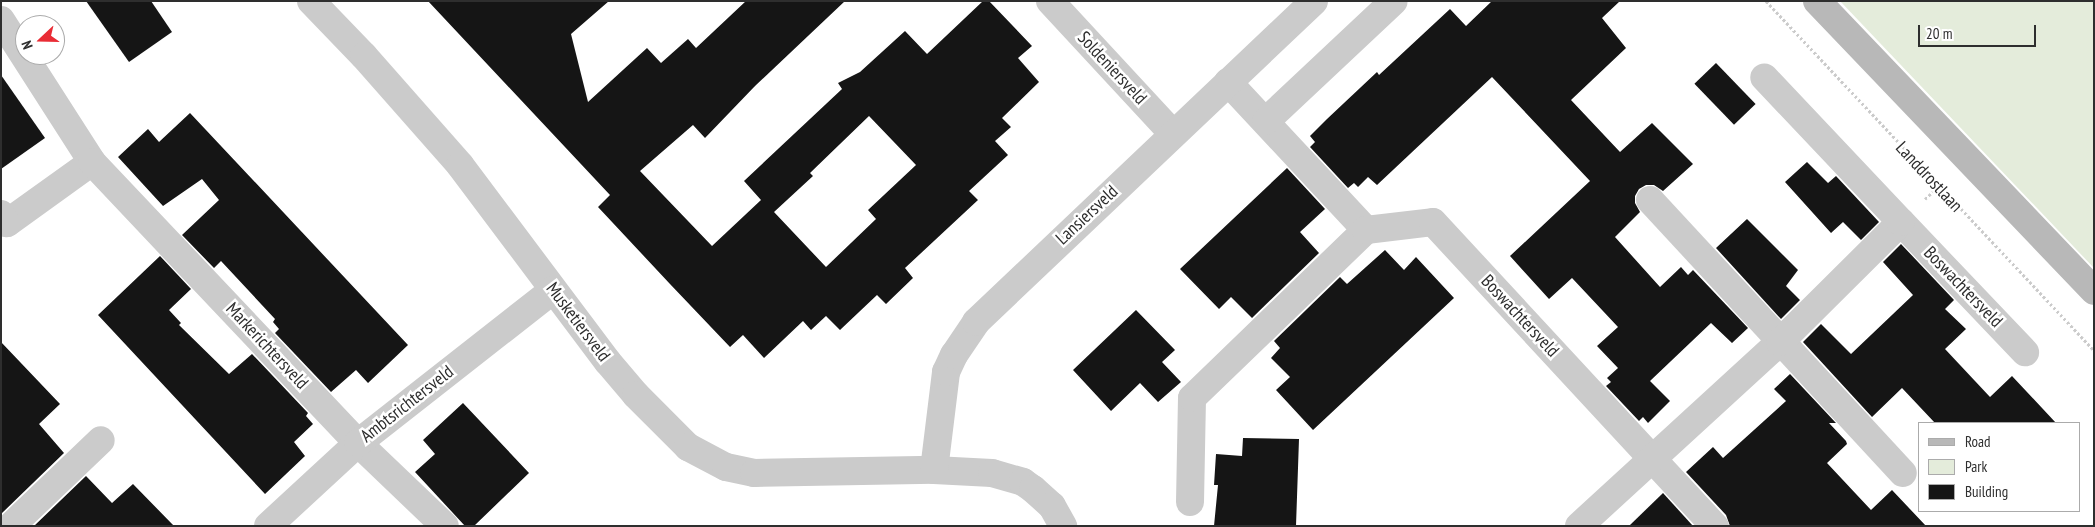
<!DOCTYPE html>
<html>
<head>
<meta charset="utf-8">
<style>
	body { margin:0 }
	#map { position:relative; width:2095px; height:527px; overflow:hidden; background:#fff; font-family:"PT Sans Narrow",sans-serif }
	div>[style] { position:absolute }
	.green>* { inset:0; background:#e4ecdb }
	.building>* { inset:0; background:#151515; transform-origin:0 0 }
	.path>* { height:3px; margin-top:-1.5px; transform-origin:0; background:repeating-linear-gradient(90deg,#cbcbcb 0 2.5px,transparent 0 5px) }
	.street>* { height:28px; margin:-14px; padding:0 14px; transform-origin:14px; border-radius:14px; background:#cbcbcb }
	.secondary>* { height:28px; margin:-14px; padding:0 14px; transform-origin:14px; border-radius:14px; background:#b8b8b8 }
	span { translate:-50% -50%; white-space:nowrap; text-align:center; line-height:1.15; -webkit-text-stroke:5px #fff; paint-order:stroke }
	.street-label { font-size:18px; color:#2e2e2e }
	.frame { position:absolute; inset:0; border:2px solid #2e2e2e; pointer-events:none }
	.legend { position:absolute; left:1918px; top:422px; width:162px; height:90px; box-sizing:border-box; background:#fff; border:1px solid #ababab; margin:0; padding:6px 9px; list-style:none; font-size:15px; color:#2e2e2e }
	.legend li { display:flex; align-items:center; gap:10px; height:25px }
	.legend b { width:25px; border:1px solid #ababab }
	.north { position:absolute; left:15px; top:15px; width:50px; height:50px; box-sizing:border-box; background:#fff; border:1px solid #ababab; border-radius:50%; rotate:249deg; font-size:14px; font-weight:700; line-height:20px; text-align:center; color:#2e2e2e }
	.north::after { content:''; display:block; margin:auto; width:18px; height:22px; background:#e92c35; clip-path:polygon(50% 0,100% 100%,50% 72%,0 100%) }
	.scale { position:absolute; left:1918px; top:25px; width:118px; height:22px; box-sizing:border-box; border:2px solid #2e2e2e; border-top:0; padding-left:6px; font-size:15px; line-height:18px; white-space:nowrap; color:#2e2e2e; -webkit-text-stroke:4px #fff; paint-order:stroke }
</style>
</head>
<body>
<div id="map">
	<div class="green">
		<div style="clip-path:polygon(1840px 1px,2094px 1px,2094px 268px)"></div>
	</div>
	<div class="building">
		<div style="clip-path:polygon(86px 1px,151px 1px,172px 32px,129px 62px)"></div>
		<div style="clip-path:polygon(evenodd,428px 1px,609px 1px,571px 34px,588px 102px,647px 48px,661px 63px,688px 39px,696px 48px,746px 1px,845px 1px,755px 86px,705px 138px,693px 125px,640px 171px,712px 246px,761px 200px,744px 181px,842px 89px,838px 83px,860px 72px,905px 31px,927px 54px,983px 1px,989px 1px,1032px 46px,1018px 58px,1039px 82px,1002px 118px,1011px 127px,995px 141px,1008px 155px,969px 191px,978px 200px,905px 268px,913px 278px,886px 304px,877px 295px,840px 330px,826px 316px,811px 330px,803px 321px,764px 358px,743px 335px,730px 347px,670px 284px,598px 207px,610px 195px,428px 1px,869px 116px,916px 165px,868px 210px,876px 219px,826px 267px,774px 212px,813px 176px,810px 173px,869px 116px)"></div>
		<div style="clip-path:polygon(1492px 1px,1620px 1px,1602px 18px,1626px 48px,1571px 100px,1620px 152px,1652px 123px,1693px 164px,1663px 191px,1654px 185px,1646px 185px,1639px 189px,1635px 196px,1635px 203px,1640px 212px,1615px 237px,1660px 287px,1681px 267px,1688px 275px,1693px 270px,1748px 328px,1732px 343px,1711px 323px,1650px 381px,1670px 401px,1648px 423px,1643px 417px,1639px 421px,1606px 386px,1611px 382px,1607px 378px,1618px 368px,1597px 346px,1618px 327px,1572px 278px,1549px 299px,1510px 256px,1590px 181px,1492px 77px,1377px 185px,1368px 177px,1358px 187px,1354px 183px,1348px 188px,1310px 147px,1315px 142px,1310px 136px,1327px 119px,1377px 72px,1379px 75px,1450px 9px,1466px 26px)"></div>
		<div style="left:1716px;top:63px;width:57px;height:30px;rotate:46deg"></div>
		<div style="clip-path:polygon(1px 75px,45px 138px,1px 169px)"></div>
		<div style="clip-path:polygon(190px 113px,408px 345px,368px 383px,356px 370px,331px 392px,275px 333px,279px 329px,273px 322px,275px 319px,221px 261px,214px 268px,182px 235px,219px 200px,202px 179px,163px 206px,118px 157px,148px 129px,159px 142px)"></div>
		<div style="clip-path:polygon(1807px 162px,1828px 183px,1836px 176px,1879px 222px,1861px 240px,1843px 222px,1831px 233px,1785px 182px)"></div>
		<div style="clip-path:polygon(1287px 168px,1325px 209px,1300px 232px,1319px 253px,1252px 318px,1231px 297px,1219px 309px,1180px 269px)"></div>
		<div style="clip-path:polygon(1747px 219px,1798px 270px,1786px 286px,1800px 300px,1781px 319px,1716px 248px)"></div>
		<div style="clip-path:polygon(1901px 244px,1954px 300px,1945px 309px,1966px 329px,1945px 349px,1990px 397px,2012px 376px,2056px 423px,1935px 423px,1902px 388px,1872px 417px,1803px 342px,1821px 324px,1851px 354px,1913px 295px,1883px 262px)"></div>
		<div style="clip-path:polygon(1385px 250px,1404px 270px,1416px 257px,1454px 298px,1313px 430px,1276px 390px,1290px 377px,1271px 358px,1280px 348px,1274px 341px,1340px 277px,1347px 284px)"></div>
		<div style="clip-path:polygon(160px 256px,191px 289px,169px 310px,181px 323px,179px 325px,229px 374px,252px 354px,308px 413px,306px 416px,313px 424px,294px 442px,305px 456px,265px 494px,98px 315px)"></div>
		<div style="clip-path:polygon(1136px 310px,1175px 350px,1162px 362px,1181px 382px,1158px 402px,1140px 383px,1111px 411px,1073px 370px)"></div>
		<div style="clip-path:polygon(1px 342px,60px 404px,39px 424px,64px 453px,1px 514px)"></div>
		<div style="clip-path:polygon(1790px 374px,1836px 423px,1829px 423px,1846px 441px,1847px 444px,1827px 463px,1871px 510px,1892px 490px,1926px 526px,1730px 526px,1726px 515px,1686px 472px,1713px 447px,1723px 458px,1786px 401px,1774px 389px)"></div>
		<div style="clip-path:polygon(463px 403px,529px 473px,474px 526px,465px 526px,415px 472px,435px 454px,423px 440px)"></div>
		<div style="clip-path:polygon(1243px 438px,1299px 439px,1296px 526px,1214px 526px,1218px 485px,1214px 485px,1216px 454px,1242px 456px)"></div>
		<div style="clip-path:polygon(86px 476px,112px 503px,133px 484px,174px 526px,34px 526px)"></div>
		<div style="clip-path:polygon(1663px 493px,1693px 526px,1629px 526px)"></div>
	</div>
	<div class="path">
		<div style="left:1766px;top:1px;width:479px;rotate:46.8deg"></div>
		<div style="left:1925px;top:199px;width:18px;rotate:-43deg"></div>
	</div>
	<div class="street">
		<div style="left:311px;top:1px;width:76px;rotate:46.1deg"></div>
		<div style="left:364px;top:56px;width:145px;rotate:48.6deg"></div>
		<div style="left:460px;top:165px;width:246px;rotate:53.1deg"></div>
		<div style="left:608px;top:362px;width:43px;rotate:49.7deg"></div>
		<div style="left:636px;top:395px;width:74px;rotate:45deg"></div>
		<div style="left:688px;top:447px;width:43px;rotate:27.8deg"></div>
		<div style="left:726px;top:467px;width:29px;rotate:12deg"></div>
		<div style="left:754px;top:473px;width:180px;rotate:-1deg"></div>
		<div style="left:934px;top:470px;width:58px;rotate:3deg"></div>
		<div style="left:992px;top:473px;width:32px;rotate:16deg"></div>
		<div style="left:1023px;top:482px;width:12px;rotate:35deg"></div>
		<div style="left:1033px;top:489px;width:25px;rotate:42deg"></div>
		<div style="left:1052px;top:506px;width:23px;rotate:61deg"></div>
		<div style="left:1050px;top:1px;width:181px;rotate:47.2deg"></div>
		<div style="left:1px;top:20px;width:169px;rotate:57.3deg"></div>
		<div style="left:92px;top:162px;width:105px;rotate:144.3deg"></div>
		<div style="left:7px;top:223px;width:11px;rotate:-124deg"></div>
		<div style="left:1228px;top:82px;width:202px;rotate:47deg"></div>
		<div style="left:1266px;top:121px;width:175px;rotate:-43.2deg"></div>
		<div style="left:92px;top:162px;width:387px;rotate:46.6deg"></div>
		<div style="left:358px;top:443px;width:120px;rotate:43.7deg"></div>
		<div style="left:1650px;top:200px;width:372px;rotate:47.2deg"></div>
		<div style="left:1901px;top:222px;width:180px;rotate:46.4deg"></div>
		<div style="left:934px;top:470px;width:99px;rotate:-83deg"></div>
		<div style="left:946px;top:372px;width:19px;rotate:-65deg"></div>
		<div style="left:954px;top:355px;width:40px;rotate:-56deg"></div>
		<div style="left:976px;top:322px;width:466px;rotate:-43.5deg"></div>
		<div style="left:1190px;top:502px;width:104px;rotate:-88.9deg"></div>
		<div style="left:1192px;top:398px;width:242px;rotate:-44deg"></div>
		<div style="left:1366px;top:230px;width:67px;rotate:-6.8deg"></div>
		<div style="left:1433px;top:222px;width:415px;rotate:47.2deg"></div>
		<div style="left:11px;top:526px;width:124px;rotate:-43.7deg"></div>
		<div style="left:268px;top:526px;width:122px;rotate:-42.7deg"></div>
		<div style="left:358px;top:443px;width:248px;rotate:-38.1deg"></div>
		<div style="left:1579px;top:526px;width:273px;rotate:-42.5deg"></div>
		<div style="left:1780px;top:342px;width:170px;rotate:-44.8deg"></div>
		<div style="left:1901px;top:222px;width:199px;rotate:-133.4deg"></div>
	</div>
	<div class="secondary">
		<div style="left:1817px;top:1px;width:401px;rotate:46.3deg"></div>
	</div>
	<div class="street-label">
		<span style="left:1112px;top:68px;rotate:47deg">Soldeniersveld</span>
		<span style="left:1929px;top:177px;rotate:47deg">Landdrostlaan</span>
		<span style="left:1087px;top:215px;rotate:-43deg">Lansiersveld</span>
		<span style="left:1963px;top:287px;rotate:46deg">Boswachtersveld</span>
		<span style="left:1520px;top:316px;rotate:47deg">Boswachtersveld</span>
		<span style="left:578px;top:322px;rotate:53deg">Musketiersveld</span>
		<span style="left:267px;top:346px;rotate:47deg">Markerichtersveld</span>
		<span style="left:407px;top:404px;rotate:-38deg">Ambtsrichtersveld</span>
	</div>
	<div class="frame"></div>
	<ul class="legend">
	<li><b style="height:6px;background:#b8b8b8"></b>Road</li>
	<li><b style="height:14px;background:#e4ecdb"></b>Park</li>
	<li><b style="height:14px;background:#151515"></b>Building</li>
	</ul>
	<div class="north">N</div>
	<div class="scale">20 m</div>
</div>
</body>
</html>
